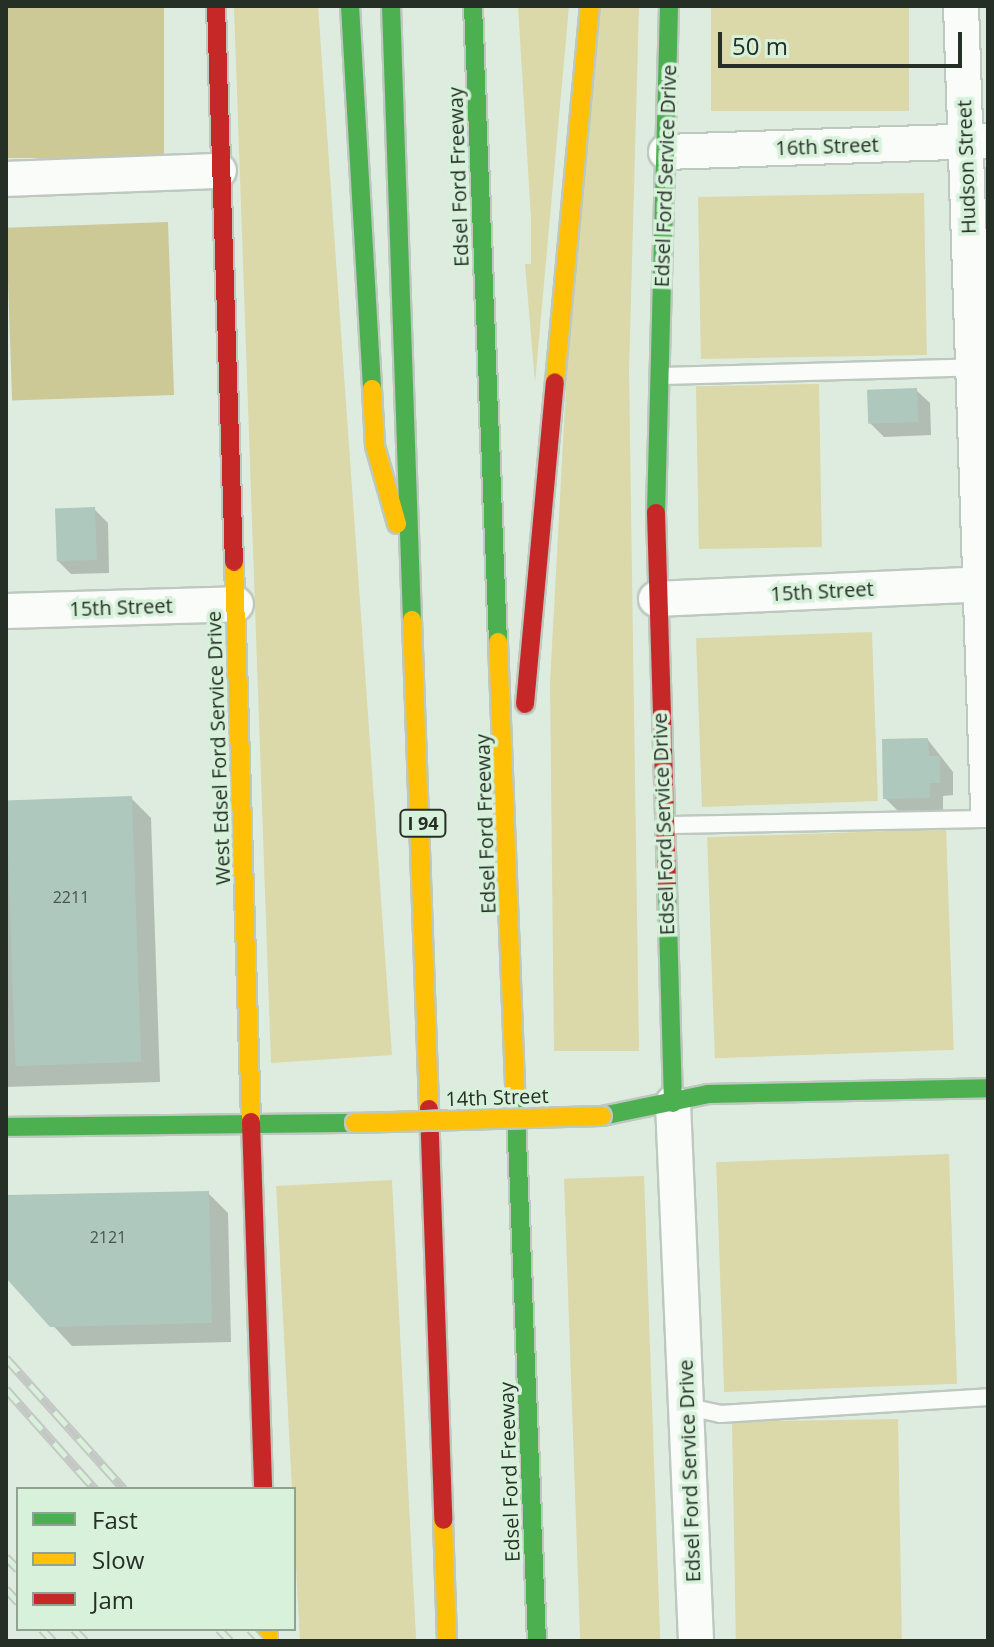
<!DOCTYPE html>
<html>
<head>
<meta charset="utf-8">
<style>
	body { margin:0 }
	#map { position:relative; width:994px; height:1647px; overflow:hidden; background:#deebdf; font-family:"Open Sans",sans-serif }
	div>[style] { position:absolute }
	.green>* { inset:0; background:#dbd8a9; transform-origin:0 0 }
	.forest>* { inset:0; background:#ccc996; transform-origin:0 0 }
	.shadow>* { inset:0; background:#0003 }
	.building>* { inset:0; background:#aec8bd; transform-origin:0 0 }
	.roads { filter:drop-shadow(2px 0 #bdc8bf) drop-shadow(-2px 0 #bdc8bf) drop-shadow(0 2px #bdc8bf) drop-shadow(0 -2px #bdc8bf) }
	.lane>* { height:16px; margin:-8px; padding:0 8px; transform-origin:8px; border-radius:8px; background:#fafcfa }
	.street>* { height:34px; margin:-17px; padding:0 17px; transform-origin:17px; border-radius:17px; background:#fafcfa }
	.fast>* { height:18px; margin:-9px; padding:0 9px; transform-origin:9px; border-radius:9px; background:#4caf50 }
	.slow>* { height:18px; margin:-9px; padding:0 9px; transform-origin:9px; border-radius:9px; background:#ffc107 }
	.jam>* { height:18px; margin:-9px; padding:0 9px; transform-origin:9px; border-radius:9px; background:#c62828 }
	.rail>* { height:9px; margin-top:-4.5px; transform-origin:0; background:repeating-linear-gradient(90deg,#d8f1db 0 18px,#c4c8c5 0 36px); box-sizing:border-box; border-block:2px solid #c4c8c5 }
	.bridges { filter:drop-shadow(2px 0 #bdc8bf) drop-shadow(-2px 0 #bdc8bf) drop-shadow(0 2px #bdc8bf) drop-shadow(0 -2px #bdc8bf) }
	.slow-bridge>* { height:18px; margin:-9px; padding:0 9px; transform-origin:9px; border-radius:9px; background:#ffc107 }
	span { translate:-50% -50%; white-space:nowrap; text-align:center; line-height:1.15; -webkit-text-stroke:7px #d8f1db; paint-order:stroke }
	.number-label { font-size:16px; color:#47554c }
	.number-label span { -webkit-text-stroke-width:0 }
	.shield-label span { padding:2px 6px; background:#d8f1db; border:2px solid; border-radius:6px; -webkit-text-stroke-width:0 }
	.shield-label { font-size:18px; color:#252f26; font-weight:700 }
	.street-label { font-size:20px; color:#252f26 }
	.frame { position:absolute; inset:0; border:8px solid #252f26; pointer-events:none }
	.legend { position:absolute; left:16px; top:1487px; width:280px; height:144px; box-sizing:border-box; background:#d8f1db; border:2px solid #90a393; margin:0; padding:10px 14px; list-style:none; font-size:24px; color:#252f26 }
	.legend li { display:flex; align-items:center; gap:16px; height:40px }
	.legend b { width:40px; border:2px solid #90a393 }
	.scale { position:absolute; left:718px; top:32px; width:244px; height:36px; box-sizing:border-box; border:4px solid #252f26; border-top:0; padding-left:10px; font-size:24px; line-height:28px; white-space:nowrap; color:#252f26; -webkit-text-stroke:6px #d8f1db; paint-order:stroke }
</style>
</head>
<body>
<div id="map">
	<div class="green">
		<div style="clip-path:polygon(234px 6px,318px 6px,392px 1055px,271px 1063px)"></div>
		<div style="clip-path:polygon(518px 6px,569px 6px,535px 383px,525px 264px,531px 264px,531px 218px)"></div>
		<div style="clip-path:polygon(600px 6px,639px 6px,629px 370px,639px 1051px,554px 1051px,550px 683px,567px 369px)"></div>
		<div style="left:711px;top:6px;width:198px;height:105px"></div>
		<div style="left:924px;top:193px;width:162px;height:226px;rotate:89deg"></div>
		<div style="left:819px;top:384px;width:163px;height:123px;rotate:89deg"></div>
		<div style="left:872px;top:632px;width:169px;height:176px;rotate:88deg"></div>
		<div style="left:946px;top:829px;width:221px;height:239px;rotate:88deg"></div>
		<div style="left:949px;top:1154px;width:230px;height:233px;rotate:88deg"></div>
		<div style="left:644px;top:1176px;width:465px;height:80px;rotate:88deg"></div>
		<div style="left:392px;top:1180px;width:462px;height:116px;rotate:87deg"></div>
		<div style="left:898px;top:1419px;width:221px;height:166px;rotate:89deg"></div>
	</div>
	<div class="forest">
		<div style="left:6px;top:6px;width:158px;height:152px"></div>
		<div style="left:168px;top:222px;width:173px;height:162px;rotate:88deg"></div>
	</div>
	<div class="shadow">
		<div style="clip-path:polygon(916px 390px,930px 403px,931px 435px,884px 437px,870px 423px)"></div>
		<div style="clip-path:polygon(94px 509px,108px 523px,109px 573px,71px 574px,57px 560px)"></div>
		<div style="clip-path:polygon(928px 740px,953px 772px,953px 795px,943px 796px,943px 811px,899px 812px,885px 798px)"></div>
		<div style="clip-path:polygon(131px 798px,151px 818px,160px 1082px,6px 1087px,6px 804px)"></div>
		<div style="clip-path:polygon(208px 1193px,228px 1213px,231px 1342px,72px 1346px,6px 1275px,6px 1197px)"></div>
	</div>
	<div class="building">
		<div style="left:917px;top:388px;width:34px;height:50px;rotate:88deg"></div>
		<div style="left:95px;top:507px;width:53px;height:40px;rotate:88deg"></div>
		<div style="clip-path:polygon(928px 738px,929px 756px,940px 756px,940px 783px,930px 783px,930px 798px,883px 799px,882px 739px)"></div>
		<div style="left:132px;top:796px;width:266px;height:126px;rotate:88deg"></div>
		<div style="clip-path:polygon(209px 1191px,212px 1323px,50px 1327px,6px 1278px,6px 1195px)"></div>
	</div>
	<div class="roads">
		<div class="lane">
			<div style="left:662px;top:376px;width:316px;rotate:-1.6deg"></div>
			<div style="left:668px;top:825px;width:320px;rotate:-1.1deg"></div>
			<div style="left:688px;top:1407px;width:33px;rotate:12deg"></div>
			<div style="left:720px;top:1414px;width:269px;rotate:-3.6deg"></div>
		</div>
		<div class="street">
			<div style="left:961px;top:6px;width:802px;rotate:88.07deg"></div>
			<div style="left:666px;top:152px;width:322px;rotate:-2deg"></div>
			<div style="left:6px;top:179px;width:213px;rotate:-2.2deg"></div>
			<div style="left:656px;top:599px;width:332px;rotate:-2.6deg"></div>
			<div style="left:6px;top:611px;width:230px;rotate:-1.7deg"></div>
			<div style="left:673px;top:1103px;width:538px;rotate:87.55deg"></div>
		</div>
		<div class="fast">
			<div style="left:350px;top:6px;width:384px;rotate:86.7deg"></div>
			<div style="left:391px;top:6px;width:614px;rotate:88.04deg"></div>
			<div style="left:473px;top:6px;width:636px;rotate:87.75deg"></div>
			<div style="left:656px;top:513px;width:507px;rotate:-88.53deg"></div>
			<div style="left:667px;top:887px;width:216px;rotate:88.4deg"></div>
			<div style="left:515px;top:1089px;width:552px;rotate:87.72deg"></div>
			<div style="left:602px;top:1116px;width:108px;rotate:-11.7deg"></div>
			<div style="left:708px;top:1094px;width:280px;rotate:-1.2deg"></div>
			<div style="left:6px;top:1127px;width:349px;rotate:-0.7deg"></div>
		</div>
		<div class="slow">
			<div style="left:555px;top:382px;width:378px;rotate:-84.7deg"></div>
			<div style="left:372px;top:389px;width:57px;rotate:87deg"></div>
			<div style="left:375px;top:446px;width:81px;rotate:74.2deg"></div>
			<div style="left:234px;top:562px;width:560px;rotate:88.26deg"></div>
			<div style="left:412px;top:620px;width:489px;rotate:88deg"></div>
			<div style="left:498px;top:642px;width:447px;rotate:87.8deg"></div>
			<div style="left:443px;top:1520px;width:121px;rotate:88.1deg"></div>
			<div style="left:268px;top:1629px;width:12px;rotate:90deg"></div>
		</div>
		<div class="jam">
			<div style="left:216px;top:6px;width:556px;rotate:88.15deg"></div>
			<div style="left:656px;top:513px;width:374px;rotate:88.3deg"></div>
			<div style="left:525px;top:704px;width:323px;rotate:-84.7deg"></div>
			<div style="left:429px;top:1109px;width:411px;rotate:88deg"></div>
			<div style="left:251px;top:1122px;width:367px;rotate:88.1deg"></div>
		</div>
	</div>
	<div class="rail">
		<div style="left:6px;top:1358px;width:176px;rotate:48deg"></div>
		<div style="left:6px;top:1389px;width:134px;rotate:48.3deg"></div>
		<div style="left:6px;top:1557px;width:17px;rotate:45deg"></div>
		<div style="left:6px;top:1589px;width:18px;rotate:47deg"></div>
		<div style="left:42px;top:1629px;width:16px;rotate:47deg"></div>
		<div style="left:74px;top:1629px;width:16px;rotate:47deg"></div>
		<div style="left:219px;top:1629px;width:16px;rotate:47deg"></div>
		<div style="left:250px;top:1629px;width:16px;rotate:47deg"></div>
	</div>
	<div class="bridges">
		<div class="slow-bridge">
			<div style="left:355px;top:1123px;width:247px;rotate:-1.6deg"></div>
		</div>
	</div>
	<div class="number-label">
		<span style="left:71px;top:897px">2211</span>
		<span style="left:108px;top:1237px">2121</span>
	</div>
	<div class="shield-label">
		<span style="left:423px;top:823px">I 94</span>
	</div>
	<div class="street-label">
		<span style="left:827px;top:146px;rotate:-2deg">16th Street</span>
		<span style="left:966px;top:167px;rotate:-92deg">Hudson Street</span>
		<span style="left:665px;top:176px;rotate:-88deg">Edsel Ford Service Drive</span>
		<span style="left:458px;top:177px;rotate:-92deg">Edsel Ford Freeway</span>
		<span style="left:822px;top:591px;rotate:-3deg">15th Street</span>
		<span style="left:121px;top:607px;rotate:-2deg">15th Street</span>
		<span style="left:218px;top:748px;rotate:-92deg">West Edsel Ford Service Drive</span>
		<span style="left:485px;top:824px;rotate:-92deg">Edsel Ford Freeway</span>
		<span style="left:663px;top:824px;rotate:-92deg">Edsel Ford Service Drive</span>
		<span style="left:497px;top:1097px;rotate:-2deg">14th Street</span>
		<span style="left:689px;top:1471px;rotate:-92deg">Edsel Ford Service Drive</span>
		<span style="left:509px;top:1472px;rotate:-92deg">Edsel Ford Freeway</span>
	</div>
	<div class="frame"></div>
	<ul class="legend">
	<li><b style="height:10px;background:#4caf50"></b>Fast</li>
	<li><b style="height:10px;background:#ffc107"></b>Slow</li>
	<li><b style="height:10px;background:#c62828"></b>Jam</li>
	</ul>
	<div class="scale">50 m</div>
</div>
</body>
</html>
